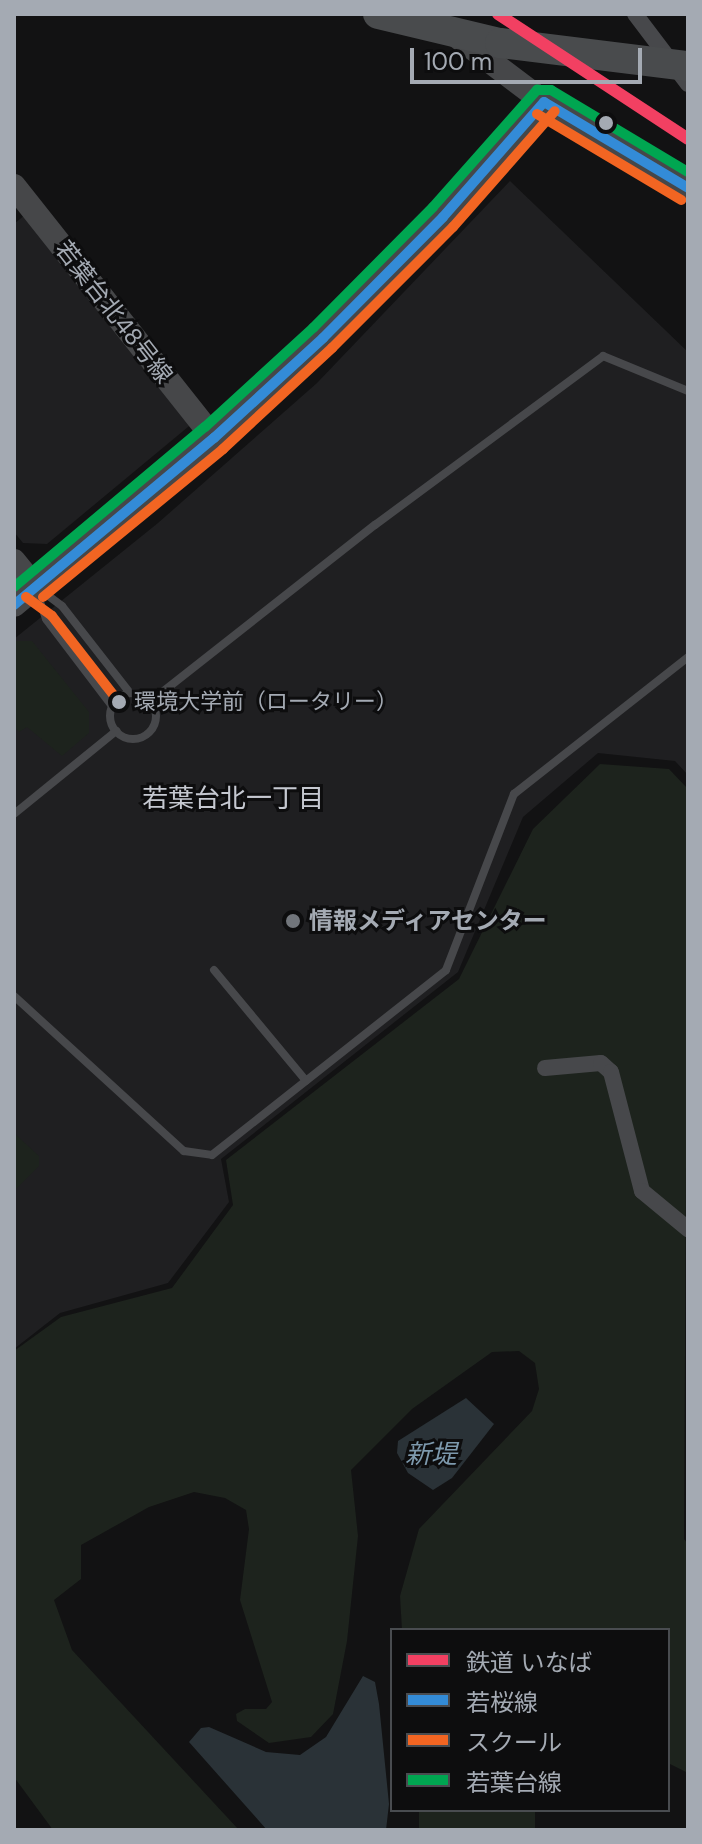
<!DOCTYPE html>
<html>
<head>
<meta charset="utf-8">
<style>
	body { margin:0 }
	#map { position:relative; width:702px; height:1844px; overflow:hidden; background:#121213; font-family:"DM Sans","Noto Sans JP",sans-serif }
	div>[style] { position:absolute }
	.built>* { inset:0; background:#1f1f21 }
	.green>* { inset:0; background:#1d231d; transform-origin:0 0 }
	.water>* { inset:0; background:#2a3237 }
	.lane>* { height:8px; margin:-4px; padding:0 4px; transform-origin:4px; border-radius:4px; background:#47484b }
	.lane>.ring { margin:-4px; padding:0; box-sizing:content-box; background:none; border:8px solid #47484b; border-radius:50% }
	.street>* { height:16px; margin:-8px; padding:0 8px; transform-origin:8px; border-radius:8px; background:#47484b }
	.secondary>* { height:24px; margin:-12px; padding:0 12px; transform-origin:12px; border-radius:12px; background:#464749 }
	.highway>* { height:30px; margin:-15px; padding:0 15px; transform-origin:15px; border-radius:15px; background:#494b4d }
	.bus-1>* { height:10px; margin:-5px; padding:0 5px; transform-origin:5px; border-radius:5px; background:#338bd7 }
	.bus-2>* { height:10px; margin:-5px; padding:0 5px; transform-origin:5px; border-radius:5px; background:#f26522 }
	.bus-3>* { height:10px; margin:-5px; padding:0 5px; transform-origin:5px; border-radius:5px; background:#00a651 }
	.rail-1>* { height:12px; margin:-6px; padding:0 6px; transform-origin:6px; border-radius:6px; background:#f24062 }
	.dots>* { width:22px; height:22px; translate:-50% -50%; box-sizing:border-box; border:4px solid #0d0d0e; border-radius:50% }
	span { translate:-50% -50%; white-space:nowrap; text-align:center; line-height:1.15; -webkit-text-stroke:6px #0d0d0e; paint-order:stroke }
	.bus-label { font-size:22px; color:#a4aab3 }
	.left { translate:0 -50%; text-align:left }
	.street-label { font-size:24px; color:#a4aab3 }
	.poi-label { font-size:24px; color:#a4aab3; font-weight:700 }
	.neighbourhood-label { font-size:26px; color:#c5c8d0 }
	.water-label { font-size:26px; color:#7d99ad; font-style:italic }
	.frame { position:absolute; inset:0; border:16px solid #a4aab3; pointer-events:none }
	.legend { position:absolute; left:390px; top:1628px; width:280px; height:184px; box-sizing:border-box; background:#0d0d0e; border:2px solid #494c50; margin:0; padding:10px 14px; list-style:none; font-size:24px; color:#a4aab3 }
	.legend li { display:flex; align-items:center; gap:16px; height:40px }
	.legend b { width:40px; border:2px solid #494c50 }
	.scale { position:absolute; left:410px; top:48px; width:232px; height:36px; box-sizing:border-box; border:4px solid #a4aab3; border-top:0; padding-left:10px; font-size:24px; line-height:28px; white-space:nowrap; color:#a4aab3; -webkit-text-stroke:6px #0d0d0e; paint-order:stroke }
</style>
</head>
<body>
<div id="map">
	<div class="built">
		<div style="clip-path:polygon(510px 181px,688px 352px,688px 775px,675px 761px,598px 753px,523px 817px,458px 972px,221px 1159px,229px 1202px,168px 1283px,60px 1313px,14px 1349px,14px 639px,158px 523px,317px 383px)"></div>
		<div style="clip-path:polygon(32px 209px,194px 422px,47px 544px,23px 543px,14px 532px,14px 224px)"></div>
	</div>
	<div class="green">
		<div style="clip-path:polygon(14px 641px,32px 641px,89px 712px,89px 733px,62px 756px,27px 727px,19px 732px,14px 726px)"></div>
		<div style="clip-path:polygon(600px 764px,669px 769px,688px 789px,684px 1539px,688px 1544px,688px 1773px,668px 1763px,668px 1630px,402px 1630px,400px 1596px,419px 1529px,532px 1411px,539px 1389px,535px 1363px,519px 1351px,492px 1352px,412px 1409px,351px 1470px,358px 1536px,347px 1641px,333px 1714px,311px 1737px,269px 1743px,237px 1721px,236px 1714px,245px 1709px,266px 1709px,272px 1702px,240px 1600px,249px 1529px,246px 1510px,225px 1498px,194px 1492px,149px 1507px,81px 1545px,81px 1579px,54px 1600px,72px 1650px,239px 1830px,53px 1830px,14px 1777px,14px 1351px,61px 1317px,172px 1288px,233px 1205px,226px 1160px,459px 979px,533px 829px)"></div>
		<div style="clip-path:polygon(14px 1133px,39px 1156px,39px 1166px,14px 1191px)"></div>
		<div style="left:419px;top:1810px;width:116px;height:20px"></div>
	</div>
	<div class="water">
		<div style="clip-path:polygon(466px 1398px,494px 1424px,452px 1478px,433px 1490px,408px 1473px,397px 1453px,398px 1441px)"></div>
		<div style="clip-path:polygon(363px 1676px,375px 1682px,379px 1704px,389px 1804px,386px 1830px,267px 1830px,189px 1742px,201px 1728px,209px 1727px,266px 1752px,300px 1755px,326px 1737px)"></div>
	</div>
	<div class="lane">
		<div style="left:38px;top:588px;width:30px;rotate:37deg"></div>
		<div style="left:62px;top:606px;width:110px;rotate:52deg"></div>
		<div style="left:36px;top:591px;width:30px;rotate:70deg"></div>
		<div style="left:46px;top:619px;width:109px;rotate:52.8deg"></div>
		<div class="ring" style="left:110px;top:693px;width:38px;height:38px"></div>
		<div style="left:151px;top:701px;width:285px;rotate:-38.2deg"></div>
		<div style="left:375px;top:525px;width:284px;rotate:-36.5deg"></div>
		<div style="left:603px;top:356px;width:92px;rotate:22.4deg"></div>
		<div style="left:14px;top:814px;width:132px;rotate:-39.1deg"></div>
		<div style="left:214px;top:970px;width:144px;rotate:50.3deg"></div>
		<div style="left:14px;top:996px;width:230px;rotate:42.4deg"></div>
		<div style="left:184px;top:1151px;width:28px;rotate:8deg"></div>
		<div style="left:212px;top:1155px;width:298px;rotate:-38.3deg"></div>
		<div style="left:446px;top:970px;width:189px;rotate:-68.9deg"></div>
		<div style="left:514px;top:794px;width:221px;rotate:-38.2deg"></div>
	</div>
	<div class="street">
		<div style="left:635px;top:14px;width:88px;rotate:52.9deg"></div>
		<div style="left:545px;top:1068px;width:56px;rotate:-5.1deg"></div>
		<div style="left:601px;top:1063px;width:13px;rotate:42deg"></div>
		<div style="left:611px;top:1072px;width:123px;rotate:75.4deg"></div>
		<div style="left:642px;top:1191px;width:60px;rotate:39.6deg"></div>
	</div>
	<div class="secondary">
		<div style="left:450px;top:31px;width:118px;rotate:37.1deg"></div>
		<div style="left:544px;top:102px;width:168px;rotate:30.8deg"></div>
		<div style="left:14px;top:186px;width:322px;rotate:51.6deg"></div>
		<div style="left:14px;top:561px;width:32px;rotate:51deg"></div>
		<div style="left:14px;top:605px;width:261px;rotate:-39.9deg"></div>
		<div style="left:214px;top:438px;width:148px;rotate:-42.5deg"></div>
		<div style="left:323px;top:338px;width:170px;rotate:-45.2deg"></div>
		<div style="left:443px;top:217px;width:153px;rotate:-48.7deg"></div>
	</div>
	<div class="highway">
		<div style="left:378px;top:14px;width:125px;rotate:13.4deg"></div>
		<div style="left:500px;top:43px;width:189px;rotate:7deg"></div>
	</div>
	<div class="bus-1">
		<div style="left:544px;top:102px;width:168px;rotate:30.8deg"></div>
		<div style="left:14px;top:605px;width:261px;rotate:-39.9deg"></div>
		<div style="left:214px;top:438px;width:148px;rotate:-42.5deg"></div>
		<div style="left:323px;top:338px;width:170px;rotate:-45.2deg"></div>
		<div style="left:443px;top:217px;width:153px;rotate:-48.7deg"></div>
	</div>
	<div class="bus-2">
		<div style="left:537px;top:114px;width:168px;rotate:30.8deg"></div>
		<div style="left:26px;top:597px;width:32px;rotate:36deg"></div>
		<div style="left:52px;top:616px;width:109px;rotate:52.1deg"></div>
		<div style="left:43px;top:597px;width:233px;rotate:-39.4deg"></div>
		<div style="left:223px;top:449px;width:149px;rotate:-42.8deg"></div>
		<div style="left:332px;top:348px;width:171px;rotate:-45deg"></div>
		<div style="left:453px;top:227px;width:154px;rotate:-48.7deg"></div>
	</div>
	<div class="bus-3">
		<div style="left:14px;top:587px;width:249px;rotate:-40deg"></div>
		<div style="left:205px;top:427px;width:147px;rotate:-42.5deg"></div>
		<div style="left:313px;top:328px;width:170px;rotate:-45.2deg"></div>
		<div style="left:433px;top:207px;width:157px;rotate:-48.4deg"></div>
		<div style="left:537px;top:90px;width:14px"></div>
		<div style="left:551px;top:90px;width:160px;rotate:30.9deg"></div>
	</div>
	<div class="rail-1">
		<div style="left:498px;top:14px;width:227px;rotate:33.3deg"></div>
	</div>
	<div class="dots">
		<div style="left:606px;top:123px;background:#a4aab3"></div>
		<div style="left:119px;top:702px;background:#a4aab3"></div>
		<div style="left:293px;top:921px;background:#71757b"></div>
	</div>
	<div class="bus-label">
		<span class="left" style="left:134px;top:702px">環境大学前（ロータリー）</span>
	</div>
	<div class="street-label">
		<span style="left:114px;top:312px;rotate:52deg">若葉台北48号線</span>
	</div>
	<div class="poi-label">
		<span class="left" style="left:309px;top:921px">情報メディアセンター</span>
	</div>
	<div class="neighbourhood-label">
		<span style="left:233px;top:799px">若葉台北一丁目</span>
	</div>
	<div class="water-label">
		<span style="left:431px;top:1455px">新堤</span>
	</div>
	<div class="frame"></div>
	<ul class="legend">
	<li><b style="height:10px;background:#f24062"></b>鉄道 いなば</li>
	<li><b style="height:10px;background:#338bd7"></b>若桜線</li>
	<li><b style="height:10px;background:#f26522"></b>スクール</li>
	<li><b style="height:10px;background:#00a651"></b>若葉台線</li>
	</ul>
	<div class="scale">100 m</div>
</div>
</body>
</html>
